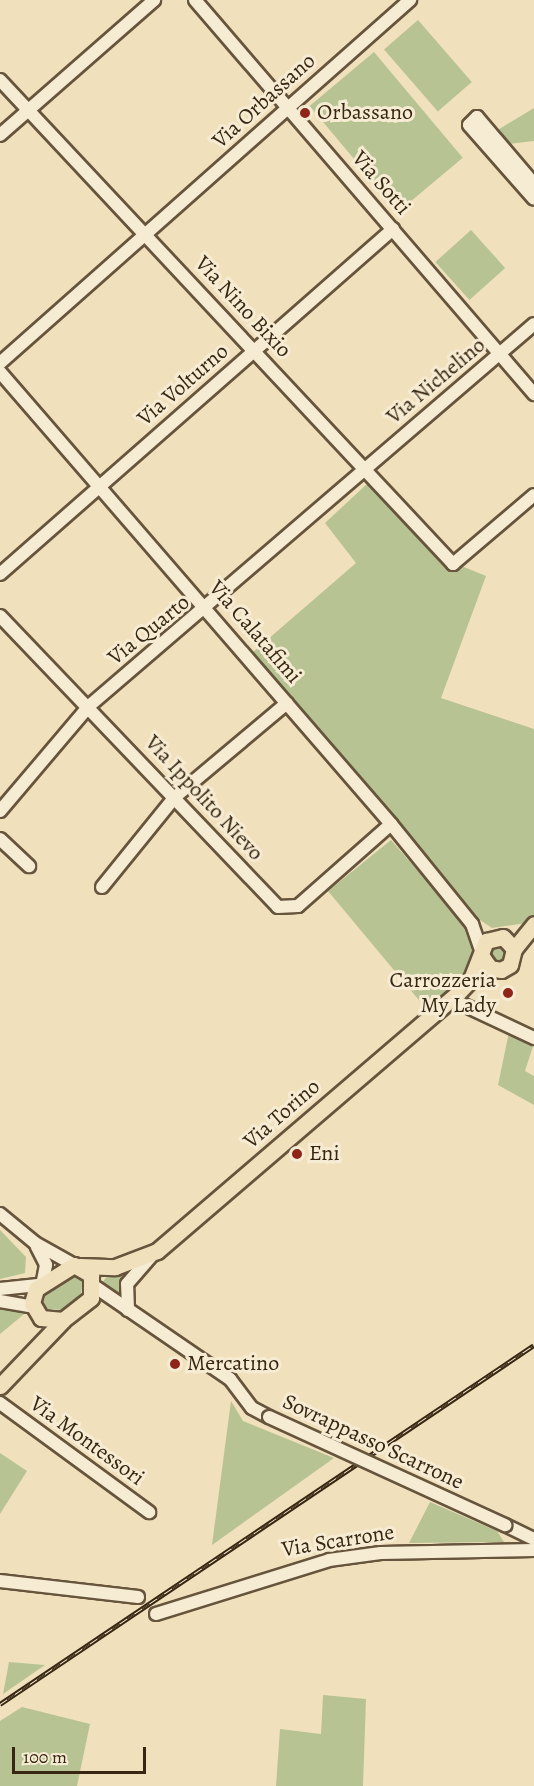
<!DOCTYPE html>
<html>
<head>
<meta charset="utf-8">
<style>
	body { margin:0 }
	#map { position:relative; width:534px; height:1786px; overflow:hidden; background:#f1e0bc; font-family:Alegreya,serif }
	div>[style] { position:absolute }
	.green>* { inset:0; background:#b7c393; transform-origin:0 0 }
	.roads { filter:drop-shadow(2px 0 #66553c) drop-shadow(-2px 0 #66553c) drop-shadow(0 2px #66553c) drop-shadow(0 -2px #66553c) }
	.minor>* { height:12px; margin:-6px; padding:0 6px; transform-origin:6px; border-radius:6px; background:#f6ebd3 }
	.major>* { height:15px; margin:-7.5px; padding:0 7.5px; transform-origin:7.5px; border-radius:7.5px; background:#f1e0bc }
	.rail>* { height:5px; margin-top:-2.5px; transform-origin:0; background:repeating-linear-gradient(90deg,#f6ebd3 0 9px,#372712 0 18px); box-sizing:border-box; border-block:2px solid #372712 }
	.bridges { filter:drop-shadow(2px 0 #66553c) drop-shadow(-2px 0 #66553c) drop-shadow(0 2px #66553c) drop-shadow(0 -2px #66553c) }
	.minor-bridge>* { height:12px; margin:-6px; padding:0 6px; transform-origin:6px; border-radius:6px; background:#f6ebd3 }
	.dots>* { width:16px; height:16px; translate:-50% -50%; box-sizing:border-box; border:3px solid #f6ebd3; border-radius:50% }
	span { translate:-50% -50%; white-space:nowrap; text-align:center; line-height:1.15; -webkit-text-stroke:6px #f6ebd3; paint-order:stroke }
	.street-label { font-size:22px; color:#372712 }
	.poi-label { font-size:22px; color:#372712 }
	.left { translate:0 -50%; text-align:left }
	.right { translate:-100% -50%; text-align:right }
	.scale { position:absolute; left:12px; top:1747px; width:134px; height:27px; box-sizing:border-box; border:3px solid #372712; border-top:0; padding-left:8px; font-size:18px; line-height:21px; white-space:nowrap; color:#372712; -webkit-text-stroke:4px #f6ebd3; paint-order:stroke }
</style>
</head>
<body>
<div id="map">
	<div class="green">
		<div style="left:418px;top:20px;width:82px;height:45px;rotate:49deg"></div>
		<div style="left:374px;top:52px;width:138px;height:84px;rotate:50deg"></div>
		<div style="clip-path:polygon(534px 108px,534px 141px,507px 144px,496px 131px)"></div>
		<div style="left:471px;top:230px;width:51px;height:48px;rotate:48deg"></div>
		<div style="clip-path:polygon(368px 483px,451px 572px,459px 565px,486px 576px,441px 698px,534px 729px,534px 916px,526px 923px,492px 928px,477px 918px,253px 652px,356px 563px,325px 523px)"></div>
		<div style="clip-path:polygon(391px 840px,471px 932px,475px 946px,466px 974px,428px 1011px,328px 891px)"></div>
		<div style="clip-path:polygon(502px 942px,508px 955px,501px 963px,490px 960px,488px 947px)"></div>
		<div style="clip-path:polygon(509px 1032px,534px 1043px,525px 1071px,534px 1076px,534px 1105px,498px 1085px)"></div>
		<div style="clip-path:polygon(0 1230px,26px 1257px,25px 1273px,0 1279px)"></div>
		<div style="clip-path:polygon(134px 1269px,122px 1282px,119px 1298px,100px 1285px,109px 1274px)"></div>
		<div style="clip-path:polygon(71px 1271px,83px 1276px,81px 1296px,63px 1310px,45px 1309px,40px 1292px)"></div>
		<div style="clip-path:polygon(0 1304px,29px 1310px,0 1334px)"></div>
		<div style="clip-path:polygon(231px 1401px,243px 1421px,334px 1458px,212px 1545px)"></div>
		<div style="clip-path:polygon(0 1453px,27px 1471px,0 1514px)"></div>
		<div style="clip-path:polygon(430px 1502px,497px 1531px,504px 1542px,409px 1543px)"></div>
		<div style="clip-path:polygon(9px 1662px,45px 1665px,3px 1694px)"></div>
		<div style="clip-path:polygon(323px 1695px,366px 1699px,363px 1786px,276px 1786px,280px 1729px,321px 1734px)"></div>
		<div style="clip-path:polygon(22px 1707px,90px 1724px,77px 1786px,0 1786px,0 1721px)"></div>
	</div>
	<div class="roads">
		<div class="minor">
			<div style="left:195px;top:0;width:520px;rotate:49.29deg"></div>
			<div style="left:0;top:80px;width:663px;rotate:46.89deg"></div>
			<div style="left:453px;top:564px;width:106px;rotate:-40.4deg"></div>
			<div style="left:0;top:135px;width:205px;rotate:-41.2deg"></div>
			<div style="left:534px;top:184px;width:88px;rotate:-130.4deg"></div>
			<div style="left:477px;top:117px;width:11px;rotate:135deg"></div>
			<div style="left:469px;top:125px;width:98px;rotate:48.7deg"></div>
			<div style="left:0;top:363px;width:548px;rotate:-41.52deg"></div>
			<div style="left:0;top:372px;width:598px;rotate:49.14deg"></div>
			<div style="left:391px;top:824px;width:129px;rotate:51deg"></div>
			<div style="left:472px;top:924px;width:28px;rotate:71deg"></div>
			<div style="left:0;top:574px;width:523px;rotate:-41.28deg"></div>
			<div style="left:0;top:616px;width:402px;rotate:46.3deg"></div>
			<div style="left:278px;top:907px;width:20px;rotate:-3deg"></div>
			<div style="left:298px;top:906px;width:124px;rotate:-41.4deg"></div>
			<div style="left:0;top:811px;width:138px;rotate:-49.7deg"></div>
			<div style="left:89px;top:706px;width:586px;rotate:-40.64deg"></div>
			<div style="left:0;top:839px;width:40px;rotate:43deg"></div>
			<div style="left:102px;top:887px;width:116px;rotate:-51deg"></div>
			<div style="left:175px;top:797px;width:146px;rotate:-40deg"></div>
			<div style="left:451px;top:999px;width:92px;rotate:25.2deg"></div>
			<div style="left:0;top:1214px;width:45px;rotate:39.6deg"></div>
			<div style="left:35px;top:1243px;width:45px;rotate:29.4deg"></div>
			<div style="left:37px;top:1247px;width:20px;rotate:63deg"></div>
			<div style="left:46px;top:1265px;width:15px;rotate:101deg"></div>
			<div style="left:94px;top:1286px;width:165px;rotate:34.4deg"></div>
			<div style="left:230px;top:1379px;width:36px;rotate:53deg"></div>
			<div style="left:252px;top:1408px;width:19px;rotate:28deg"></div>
			<div style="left:0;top:1289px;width:38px;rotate:-6deg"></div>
			<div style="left:0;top:1301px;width:34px;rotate:10deg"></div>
			<div style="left:128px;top:1310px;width:26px;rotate:-92deg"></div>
			<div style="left:127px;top:1284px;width:38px;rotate:-49deg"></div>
			<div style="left:0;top:1403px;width:185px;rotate:36.2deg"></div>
			<div style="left:505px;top:1525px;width:32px;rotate:26deg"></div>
			<div style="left:0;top:1581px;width:139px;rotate:6.6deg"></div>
			<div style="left:156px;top:1614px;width:181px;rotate:-17.3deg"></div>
			<div style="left:329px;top:1560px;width:52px;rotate:-7.7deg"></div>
			<div style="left:381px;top:1553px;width:153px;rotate:-1.1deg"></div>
		</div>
		<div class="major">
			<div style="left:514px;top:949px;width:32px;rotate:-51deg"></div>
			<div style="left:74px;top:1265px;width:20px;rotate:30deg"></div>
			<div style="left:91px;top:1275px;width:23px;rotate:90deg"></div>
			<div style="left:91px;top:1298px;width:36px;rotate:142deg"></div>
			<div style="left:63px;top:1320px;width:22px;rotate:-175deg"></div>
			<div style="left:41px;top:1318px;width:17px;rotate:-121deg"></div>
			<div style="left:32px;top:1303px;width:15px;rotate:-74deg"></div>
			<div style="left:36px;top:1289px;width:45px;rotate:-32.3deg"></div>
			<div style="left:80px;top:1266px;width:35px;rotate:2deg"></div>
			<div style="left:115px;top:1267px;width:45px;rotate:-20.9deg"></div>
			<div style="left:157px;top:1251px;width:396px;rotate:-40.6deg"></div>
			<div style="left:458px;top:993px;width:19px;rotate:-47deg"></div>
			<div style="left:471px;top:979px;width:41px;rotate:-68.5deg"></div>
			<div style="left:486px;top:941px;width:17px;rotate:-13deg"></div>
			<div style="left:503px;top:937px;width:16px;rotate:47deg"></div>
			<div style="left:514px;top:949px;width:16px;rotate:104deg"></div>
			<div style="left:510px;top:965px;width:10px;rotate:151deg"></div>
			<div style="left:501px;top:970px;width:11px;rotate:-170deg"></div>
			<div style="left:490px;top:968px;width:16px;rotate:-125deg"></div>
			<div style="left:0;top:1386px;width:91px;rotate:-46.3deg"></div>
		</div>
	</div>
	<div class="rail">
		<div style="left:0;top:1704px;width:643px;rotate:-33.91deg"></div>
	</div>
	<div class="bridges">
		<div class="minor-bridge">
			<div style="left:269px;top:1417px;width:260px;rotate:24.6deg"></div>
		</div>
	</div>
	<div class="dots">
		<div style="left:305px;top:113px;background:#8f2418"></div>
		<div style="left:508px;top:993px;background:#8f2418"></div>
		<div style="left:297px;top:1154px;background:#8f2418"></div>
		<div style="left:175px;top:1364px;background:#8f2418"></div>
	</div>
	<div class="street-label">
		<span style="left:264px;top:101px;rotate:-42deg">Via Orbassano</span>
		<span style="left:381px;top:183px;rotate:49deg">Via Sotti</span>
		<span style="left:243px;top:307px;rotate:47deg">Via Nino Bixio</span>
		<span style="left:436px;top:381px;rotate:-40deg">Via Nichelino</span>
		<span style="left:183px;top:385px;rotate:-41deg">Via Volturno</span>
		<span style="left:149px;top:630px;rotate:-39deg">Via Quarto</span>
		<span style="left:255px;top:632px;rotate:49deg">Via Calatafimi</span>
		<span style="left:204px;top:798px;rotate:47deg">Via Ippolito Nievo</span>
		<span style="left:282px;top:1114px;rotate:-41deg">Via Torino</span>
		<span style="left:87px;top:1441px;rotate:36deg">Via Montessori</span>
		<span style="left:373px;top:1442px;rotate:25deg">Sovrappasso Scarrone</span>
		<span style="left:338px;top:1541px;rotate:-9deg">Via Scarrone</span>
	</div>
	<div class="poi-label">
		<span class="left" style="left:317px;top:113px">Orbassano</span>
		<span class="right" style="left:496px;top:993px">Carrozzeria<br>My Lady</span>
		<span class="left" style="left:309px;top:1154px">Eni</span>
		<span class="left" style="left:187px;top:1364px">Mercatino</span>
	</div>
	<div class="scale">100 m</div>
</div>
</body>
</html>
